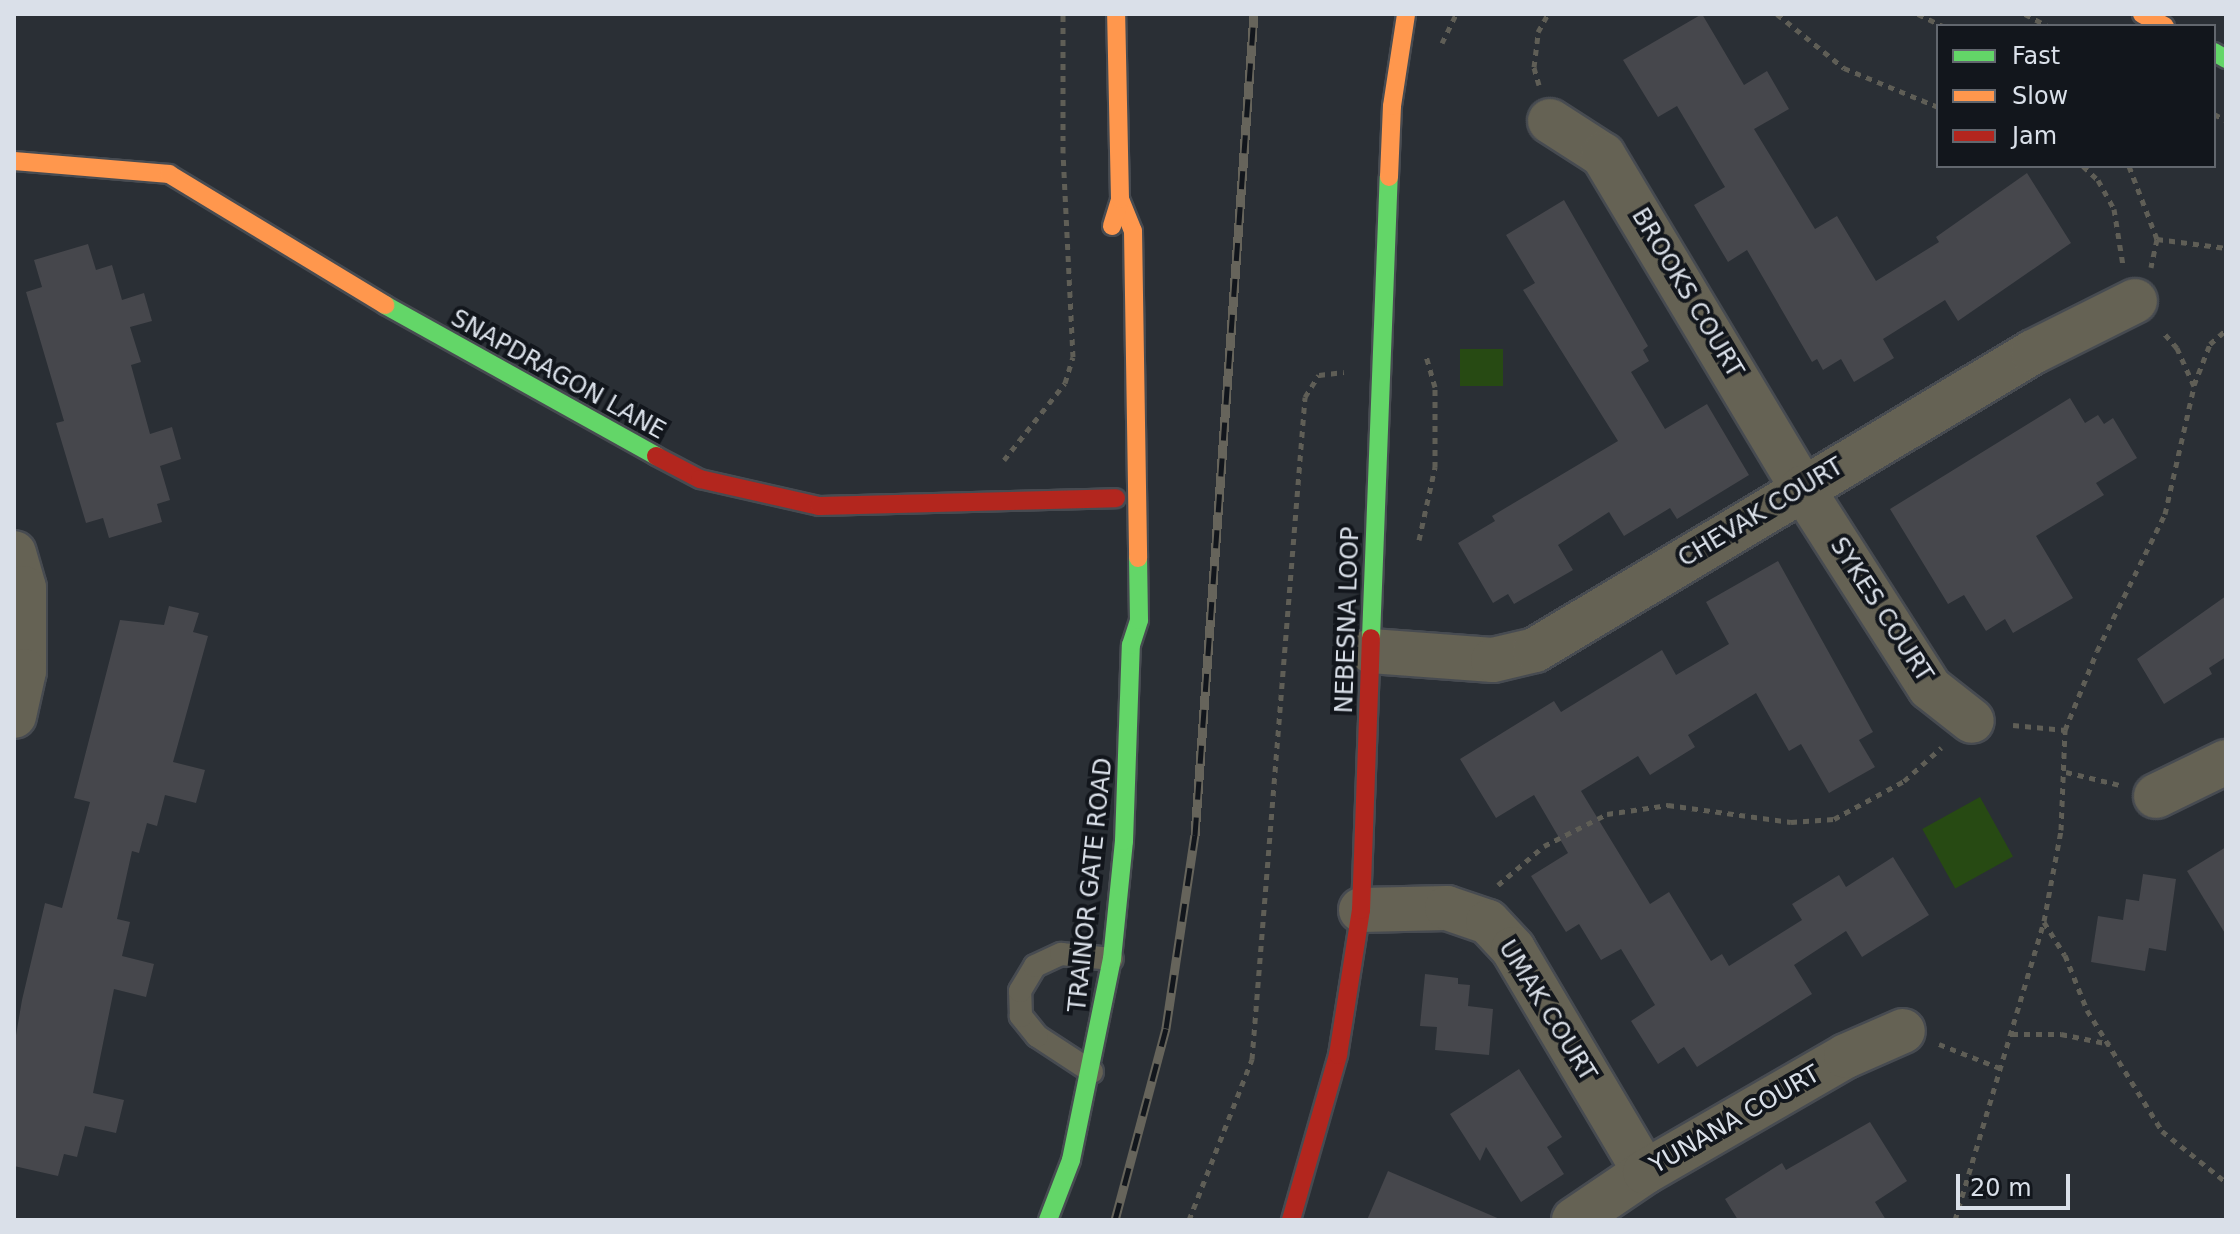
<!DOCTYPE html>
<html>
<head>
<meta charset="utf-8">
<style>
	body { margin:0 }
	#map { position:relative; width:2240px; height:1234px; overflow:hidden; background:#2a2f35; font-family:"DejaVu Sans",sans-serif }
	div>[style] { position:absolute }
	.green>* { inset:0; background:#274a13; transform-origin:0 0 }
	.building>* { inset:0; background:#46474c }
	.path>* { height:5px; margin-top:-2.5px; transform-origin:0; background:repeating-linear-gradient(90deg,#5f5e56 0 6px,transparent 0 12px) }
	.roads { filter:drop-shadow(2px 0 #474b51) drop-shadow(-2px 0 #474b51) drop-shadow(0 2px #474b51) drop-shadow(0 -2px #474b51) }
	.lane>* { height:22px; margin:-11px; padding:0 11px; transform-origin:11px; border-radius:11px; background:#656254 }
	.street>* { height:44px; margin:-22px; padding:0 22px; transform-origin:22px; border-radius:22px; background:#656254 }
	.fast>* { height:18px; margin:-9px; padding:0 9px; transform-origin:9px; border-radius:9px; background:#63d668 }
	.slow>* { height:18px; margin:-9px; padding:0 9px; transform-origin:9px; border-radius:9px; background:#ff974d }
	.jam>* { height:18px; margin:-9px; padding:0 9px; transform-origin:9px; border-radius:9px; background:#b3261e }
	.rail>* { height:9px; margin-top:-4.5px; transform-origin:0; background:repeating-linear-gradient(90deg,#12161c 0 18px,#66645b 0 36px); box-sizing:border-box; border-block:2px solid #66645b }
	span { translate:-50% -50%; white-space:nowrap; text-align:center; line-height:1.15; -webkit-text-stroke:8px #12161c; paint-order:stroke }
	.street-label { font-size:24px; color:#dae0e9 }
	.frame { position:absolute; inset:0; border:16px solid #dae0e9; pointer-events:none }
	.legend { position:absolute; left:1936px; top:24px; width:280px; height:144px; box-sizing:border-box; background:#12161c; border:2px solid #62676e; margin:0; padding:10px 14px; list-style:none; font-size:24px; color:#dae0e9 }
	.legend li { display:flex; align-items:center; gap:16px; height:40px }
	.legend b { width:40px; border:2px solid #62676e }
	.scale { position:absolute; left:1956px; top:1174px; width:114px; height:36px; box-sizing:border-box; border:4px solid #dae0e9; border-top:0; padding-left:10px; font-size:24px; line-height:28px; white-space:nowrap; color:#dae0e9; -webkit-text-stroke:6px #12161c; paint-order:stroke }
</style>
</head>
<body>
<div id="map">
	<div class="green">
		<div style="left:1460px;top:349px;width:43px;height:37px"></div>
		<div style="left:1980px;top:797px;width:68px;height:66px;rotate:61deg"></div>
	</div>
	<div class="building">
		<div style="clip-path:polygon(1702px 14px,1744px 85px,1767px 71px,1789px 109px,1754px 129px,1815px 229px,1837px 216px,1876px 281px,1939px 242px,1936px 237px,2027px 173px,2071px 243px,1958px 321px,1945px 300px,1883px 339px,1894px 358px,1854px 382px,1841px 359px,1823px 370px,1817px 359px,1812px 362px,1747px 250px,1728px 262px,1694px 205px,1725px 187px,1677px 106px,1658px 117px,1623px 60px)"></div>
		<div style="clip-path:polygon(1564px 200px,1648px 346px,1643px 350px,1649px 361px,1631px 372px,1665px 429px,1707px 404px,1749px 475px,1677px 519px,1670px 508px,1624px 536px,1609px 512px,1558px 545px,1573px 570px,1514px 604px,1508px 594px,1493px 603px,1458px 543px,1495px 521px,1492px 516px,1618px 441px,1523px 290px,1535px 283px,1506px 235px)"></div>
		<div style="clip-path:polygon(88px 244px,96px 270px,112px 265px,122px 300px,144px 293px,152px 321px,130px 327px,141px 362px,131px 365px,150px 434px,172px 427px,181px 459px,160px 466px,170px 500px,157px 504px,162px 522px,109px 538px,103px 518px,86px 523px,56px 423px,64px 421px,26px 292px,42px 287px,34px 260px)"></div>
		<div style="clip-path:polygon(2070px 398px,2085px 423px,2098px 415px,2104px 424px,2113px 418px,2137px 458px,2096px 483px,2104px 495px,2036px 536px,2073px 598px,2013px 633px,2005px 619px,1986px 631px,1964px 595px,1948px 604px,1890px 509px)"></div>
		<div style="clip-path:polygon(1778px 561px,1873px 732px,1859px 740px,1875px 767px,1829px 793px,1801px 744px,1789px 751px,1756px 693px,1688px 735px,1695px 747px,1650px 775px,1638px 756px,1581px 791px,1650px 904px,1669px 892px,1711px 961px,1722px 954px,1729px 966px,1802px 920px,1792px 904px,1839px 875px,1846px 887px,1893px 857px,1929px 915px,1862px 957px,1846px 931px,1794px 965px,1812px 994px,1697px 1067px,1684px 1047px,1658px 1064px,1631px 1021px,1655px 1005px,1621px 949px,1601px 960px,1579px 924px,1566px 932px,1531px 876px,1568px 853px,1534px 795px,1496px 818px,1460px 759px,1554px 701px,1561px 712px,1662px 650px,1676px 675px,1729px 644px,1706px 602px)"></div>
		<div style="clip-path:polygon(2226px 596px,2226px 657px,2209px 668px,2212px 674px,2164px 704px,2137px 659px)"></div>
		<div style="clip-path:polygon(169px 606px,199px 613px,193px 632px,208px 636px,173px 762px,205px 770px,196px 803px,165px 795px,157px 826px,147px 823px,139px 853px,132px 851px,117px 919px,130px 922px,122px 956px,154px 964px,146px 997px,114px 989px,93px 1093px,124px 1100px,116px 1133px,85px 1126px,77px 1157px,64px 1154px,58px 1176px,14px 1166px,14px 1047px,22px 1000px,45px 903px,62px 908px,90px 802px,74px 798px,120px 620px,164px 625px)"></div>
		<div style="clip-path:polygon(2226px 847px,2226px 935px,2187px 871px)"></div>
		<div style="clip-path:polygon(2143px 874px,2176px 879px,2166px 951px,2149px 948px,2145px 971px,2091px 962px,2098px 916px,2123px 920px,2126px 899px,2139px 901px)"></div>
		<div style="clip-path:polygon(1425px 974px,1458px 978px,1458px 984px,1470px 985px,1468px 1006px,1493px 1009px,1489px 1055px,1435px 1050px,1437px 1027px,1420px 1026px)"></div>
		<div style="clip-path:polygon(1519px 1069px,1562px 1137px,1547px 1147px,1564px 1174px,1521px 1202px,1486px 1147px,1480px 1161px,1450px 1114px)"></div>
		<div style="clip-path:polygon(1870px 1122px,1907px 1181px,1875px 1202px,1886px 1220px,1738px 1220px,1725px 1199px,1782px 1163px,1786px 1170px)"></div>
		<div style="clip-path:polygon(1388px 1171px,1502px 1220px,1367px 1220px)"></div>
	</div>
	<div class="path">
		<div style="left:1777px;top:14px;width:86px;rotate:38.9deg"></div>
		<div style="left:1844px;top:68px;width:102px;rotate:22.5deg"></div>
		<div style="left:1918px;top:14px;width:28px;rotate:26deg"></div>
		<div style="left:2025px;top:14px;width:26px;rotate:28deg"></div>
		<div style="left:1442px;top:43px;width:32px;rotate:-64deg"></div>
		<div style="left:1539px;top:85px;width:19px;rotate:-106deg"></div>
		<div style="left:1534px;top:67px;width:35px;rotate:-83deg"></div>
		<div style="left:1538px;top:32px;width:21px;rotate:-61deg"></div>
		<div style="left:2214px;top:114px;width:13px;rotate:27deg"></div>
		<div style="left:2083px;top:166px;width:21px;rotate:43deg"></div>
		<div style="left:2098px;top:180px;width:33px;rotate:61deg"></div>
		<div style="left:2114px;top:209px;width:57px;rotate:80.9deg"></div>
		<div style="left:2129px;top:166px;width:78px;rotate:69deg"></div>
		<div style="left:2157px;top:239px;width:29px;rotate:102deg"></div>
		<div style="left:2157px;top:239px;width:70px;rotate:7.4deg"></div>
		<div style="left:2194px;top:385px;width:44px;rotate:-68.7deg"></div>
		<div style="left:2210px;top:344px;width:21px;rotate:-41deg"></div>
		<div style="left:1004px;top:460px;width:98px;rotate:-51.6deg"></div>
		<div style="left:1065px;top:383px;width:27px;rotate:-73deg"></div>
		<div style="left:1073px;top:357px;width:204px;rotate:-92.8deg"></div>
		<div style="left:1063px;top:153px;width:139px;rotate:-90deg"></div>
		<div style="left:1419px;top:540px;width:75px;rotate:-77.6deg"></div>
		<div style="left:1435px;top:467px;width:80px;rotate:-90deg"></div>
		<div style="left:1435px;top:387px;width:35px;rotate:-106deg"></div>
		<div style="left:2013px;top:725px;width:52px;rotate:5.5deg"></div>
		<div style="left:2066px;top:772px;width:56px;rotate:13.5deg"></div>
		<div style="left:1498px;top:885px;width:60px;rotate:-40.3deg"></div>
		<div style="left:1544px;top:846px;width:71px;rotate:-26.9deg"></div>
		<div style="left:1607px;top:814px;width:62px;rotate:-8.4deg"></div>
		<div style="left:1668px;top:805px;width:124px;rotate:7.9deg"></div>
		<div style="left:1791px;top:822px;width:43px;rotate:-4deg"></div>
		<div style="left:1834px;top:819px;width:80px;rotate:-28.5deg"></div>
		<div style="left:1904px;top:781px;width:50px;rotate:-41.7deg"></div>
		<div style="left:2044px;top:922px;width:39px;rotate:58deg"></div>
		<div style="left:2065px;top:955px;width:59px;rotate:68.2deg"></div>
		<div style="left:2087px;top:1010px;width:142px;rotate:58.2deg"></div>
		<div style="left:2162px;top:1131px;width:82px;rotate:38.6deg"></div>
		<div style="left:2012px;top:1034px;width:49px"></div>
		<div style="left:2061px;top:1034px;width:50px;rotate:11.5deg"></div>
		<div style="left:1939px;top:1044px;width:68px;rotate:21.6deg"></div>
		<div style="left:1189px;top:1220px;width:173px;rotate:-68.6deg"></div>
		<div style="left:1252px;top:1059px;width:664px;rotate:-85.42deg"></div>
		<div style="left:1305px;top:397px;width:26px;rotate:-58deg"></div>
		<div style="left:1319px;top:375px;width:25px;rotate:-7deg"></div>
		<div style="left:1955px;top:1220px;width:312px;rotate:-73.4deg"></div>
		<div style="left:2044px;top:921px;width:93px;rotate:-79.4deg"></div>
		<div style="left:2061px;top:830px;width:100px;rotate:-87.7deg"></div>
		<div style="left:2065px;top:730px;width:85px;rotate:-67.9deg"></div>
		<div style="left:2097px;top:651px;width:153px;rotate:-63.6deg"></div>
		<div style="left:2165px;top:514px;width:131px;rotate:-77.2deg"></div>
		<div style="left:2194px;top:386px;width:42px;rotate:-114.1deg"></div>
		<div style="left:2177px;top:348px;width:23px;rotate:-131deg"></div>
	</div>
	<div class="roads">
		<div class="lane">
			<div style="left:1092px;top:1072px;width:66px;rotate:-146.8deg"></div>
			<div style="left:1037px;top:1036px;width:26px;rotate:-129deg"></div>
			<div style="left:1021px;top:1016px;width:25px;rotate:-92deg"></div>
			<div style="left:1020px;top:991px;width:29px;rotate:-59deg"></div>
			<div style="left:1035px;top:966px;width:29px;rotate:-25deg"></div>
			<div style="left:1061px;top:954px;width:51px;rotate:5.6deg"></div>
		</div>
		<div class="street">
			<div style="left:1550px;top:121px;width:63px;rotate:32.7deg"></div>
			<div style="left:1603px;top:155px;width:388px;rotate:59.1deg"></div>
			<div style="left:1802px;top:488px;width:237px;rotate:57.4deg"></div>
			<div style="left:1930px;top:688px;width:53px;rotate:38.2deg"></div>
			<div style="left:14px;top:553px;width:36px;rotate:74deg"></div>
			<div style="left:24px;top:588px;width:83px;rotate:90deg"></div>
			<div style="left:24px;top:671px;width:46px;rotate:102.5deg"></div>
			<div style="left:1371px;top:651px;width:122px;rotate:4.2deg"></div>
			<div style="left:1493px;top:660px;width:43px;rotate:-13.4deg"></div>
			<div style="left:1535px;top:650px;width:580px;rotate:-30.9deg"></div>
			<div style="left:2033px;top:352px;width:114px;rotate:-26.6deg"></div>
			<div style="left:2156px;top:796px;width:78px;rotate:-25.9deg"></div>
			<div style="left:1361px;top:910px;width:86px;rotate:-1.3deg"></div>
			<div style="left:1447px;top:908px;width:43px;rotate:18.9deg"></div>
			<div style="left:1488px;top:922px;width:37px;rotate:47deg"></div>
			<div style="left:1513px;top:949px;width:259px;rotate:59.4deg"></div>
			<div style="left:1574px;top:1220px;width:86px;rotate:-34.1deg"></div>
			<div style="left:1645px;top:1172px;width:232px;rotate:-30deg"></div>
			<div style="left:1846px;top:1056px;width:62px;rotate:-23.7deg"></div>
		</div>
		<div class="fast">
			<div style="left:2214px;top:52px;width:14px;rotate:30deg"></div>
			<div style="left:385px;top:305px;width:310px;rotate:29.1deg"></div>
			<div style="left:1371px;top:638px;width:461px;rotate:-87.8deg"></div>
			<div style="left:1048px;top:1220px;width:64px;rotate:-69deg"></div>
			<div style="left:1071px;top:1160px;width:205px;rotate:-78.5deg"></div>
			<div style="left:1112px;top:959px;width:119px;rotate:-84.2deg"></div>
			<div style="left:1124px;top:841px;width:196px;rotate:-88deg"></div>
			<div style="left:1131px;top:645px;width:26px;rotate:-72deg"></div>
			<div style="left:1139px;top:620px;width:62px;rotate:-90.9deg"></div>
		</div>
		<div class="slow">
			<div style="left:2142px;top:14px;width:26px;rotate:28deg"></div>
			<div style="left:14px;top:161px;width:156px;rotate:4.8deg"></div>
			<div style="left:169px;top:174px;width:253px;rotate:31.2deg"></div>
			<div style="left:1389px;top:177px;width:71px;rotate:-87.6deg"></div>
			<div style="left:1392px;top:106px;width:93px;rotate:-81.3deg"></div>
			<div style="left:1120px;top:199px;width:35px;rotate:68deg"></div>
			<div style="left:1133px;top:231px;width:327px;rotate:89.1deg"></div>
			<div style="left:1112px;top:226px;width:28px;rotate:-73deg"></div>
			<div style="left:1120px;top:199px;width:185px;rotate:-91.2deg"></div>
		</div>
		<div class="jam">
			<div style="left:656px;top:456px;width:50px;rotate:27.6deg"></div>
			<div style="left:700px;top:479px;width:122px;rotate:12.8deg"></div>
			<div style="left:819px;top:506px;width:297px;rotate:-1.5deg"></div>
			<div style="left:1291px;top:1220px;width:172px;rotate:-74.1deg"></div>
			<div style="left:1338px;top:1055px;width:147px;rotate:-81deg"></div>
			<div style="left:1361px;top:910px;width:272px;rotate:-87.9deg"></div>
		</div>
	</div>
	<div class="rail">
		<div style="left:1115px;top:1220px;width:199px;rotate:-75.1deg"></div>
		<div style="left:1166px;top:1028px;width:195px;rotate:-81.5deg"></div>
		<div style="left:1195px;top:835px;width:823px;rotate:-85.89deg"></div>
	</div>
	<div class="street-label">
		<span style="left:1687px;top:293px;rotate:59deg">BROOKS COURT</span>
		<span style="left:558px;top:375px;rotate:29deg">SNAPDRAGON LANE</span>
		<span style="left:1761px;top:513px;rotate:-31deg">CHEVAK COURT</span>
		<span style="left:1881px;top:610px;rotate:57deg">SYKES COURT</span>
		<span style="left:1348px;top:620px;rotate:-88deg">NEBESNA LOOP</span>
		<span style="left:1091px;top:885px;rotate:-84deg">TRAINOR GATE ROAD</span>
		<span style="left:1547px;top:1011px;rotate:58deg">UMAK COURT</span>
		<span style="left:1735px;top:1120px;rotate:-30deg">YUNANA COURT</span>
	</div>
	<div class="frame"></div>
	<ul class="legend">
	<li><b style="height:10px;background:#63d668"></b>Fast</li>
	<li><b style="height:10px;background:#ff974d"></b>Slow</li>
	<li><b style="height:10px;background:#b3261e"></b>Jam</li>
	</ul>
	<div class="scale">20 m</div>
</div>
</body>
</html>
